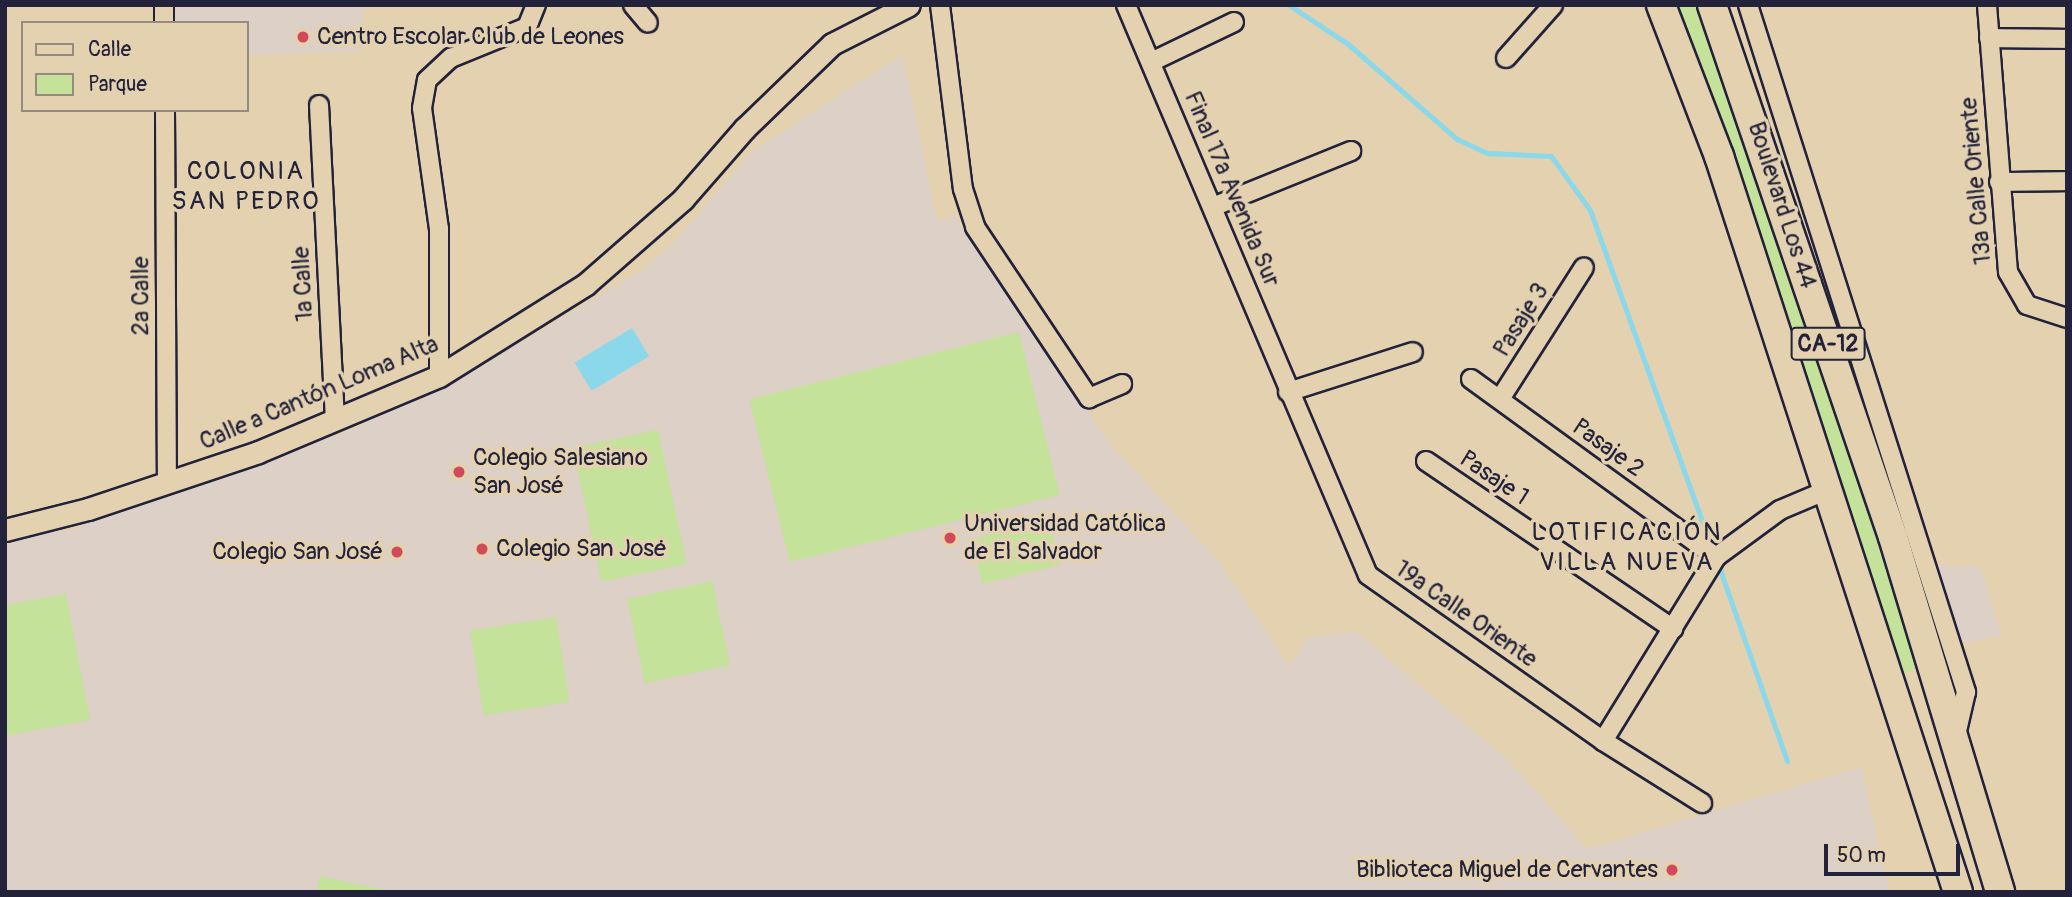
<!DOCTYPE html>
<html>
<head>
<meta charset="utf-8">
<style>
	body { margin:0 }
	#map { position:relative; width:2072px; height:897px; overflow:hidden; background:#e3d1af; font-family:Pangolin,sans-serif }
	div>[style] { position:absolute }
	.built>* { inset:0; background:#dcd0c7 }
	.green>* { inset:0; background:#c4e29a; transform-origin:0 0 }
	.water>* { inset:0; background:#8ad8e9; transform-origin:0 0 }
	.stream>* { height:5px; margin:-2.5px; padding:0 2.5px; transform-origin:2.5px; border-radius:2.5px; background:#8ad8e9 }
	.roads { filter:drop-shadow(2px 0 #22223b) drop-shadow(-2px 0 #22223b) drop-shadow(0 2px #22223b) drop-shadow(0 -2px #22223b) }
	.minor>* { height:18px; margin:-9px; padding:0 9px; transform-origin:9px; border-radius:9px; background:#e3d1af }
	.tertiary>* { height:21px; margin:-10.5px; padding:0 10.5px; transform-origin:10.5px; border-radius:10.5px; background:#e3d1af }
	.trunk>* { height:28px; margin:-14px; padding:0 14px; transform-origin:14px; border-radius:14px; background:#e3d1af }
	.dots>* { width:19px; height:19px; translate:-50% -50%; box-sizing:border-box; border:4px solid #e3d1af; border-radius:50% }
	span { translate:-50% -50%; white-space:nowrap; text-align:center; line-height:1.15; -webkit-text-stroke:7px #e3d1af; paint-order:stroke }
	.shield-label span { padding:2px 5px; background:#e3d1af; border:2px solid; border-radius:5px; -webkit-text-stroke-width:0 }
	.shield-label { font-size:23px; color:#22223b; font-weight:700 }
	.poi-label { font-size:24px; color:#22223b }
	.left { translate:0 -50%; text-align:left }
	.right { translate:-100% -50%; text-align:right }
	.street-label { font-size:24px; color:#22223b }
	.neighbourhood-label { font-size:26px; color:#22223b; letter-spacing:2px }
	.frame { position:absolute; inset:0; border:7px solid #22223b; pointer-events:none }
	.legend { position:absolute; left:21px; top:21px; width:228px; height:91px; box-sizing:border-box; background:#e3d1af; border:2px solid #968b81; margin:0; padding:9px 12px; list-style:none; font-size:21px; color:#22223b }
	.legend li { display:flex; align-items:center; gap:14px; height:35px }
	.legend b { width:35px; border:2px solid #968b81 }
	.scale { position:absolute; left:1824px; top:844px; width:136px; height:32px; box-sizing:border-box; border:4px solid #22223b; border-top:0; padding-left:9px; font-size:21px; line-height:24px; white-space:nowrap; color:#22223b; -webkit-text-stroke:5px #e3d1af; paint-order:stroke }
</style>
</head>
<body>
<div id="map">
	<div class="built">
		<div style="clip-path:polygon(170px 5px,363px 5px,359px 51px,247px 55px,247px 23px,170px 23px)"></div>
		<div style="clip-path:polygon(902px 55px,937px 221px,954px 215px,1113px 448px,1216px 558px,1290px 667px,1307px 638px,1355px 631px,1509px 761px,1587px 849px,1861px 767px,1889px 892px,5px 892px,5px 538px,80px 529px,84px 523px,363px 425px,364px 419px,402px 400px,455px 381px,643px 270px,671px 246px,753px 151px)"></div>
		<div style="clip-path:polygon(1937px 565px,1980px 567px,2001px 635px,1959px 644px)"></div>
	</div>
	<div class="green">
		<div style="clip-path:polygon(1672px 5px,1702px 5px,1736px 96px,1919px 666px,1903px 674px)"></div>
		<div style="left:1019px;top:332px;width:168px;height:278px;rotate:76deg"></div>
		<div style="left:658px;top:430px;width:137px;height:87px;rotate:78deg"></div>
		<div style="left:1049px;top:520px;width:46px;height:80px;rotate:76deg"></div>
		<div style="left:712px;top:581px;width:86px;height:87px;rotate:78deg"></div>
		<div style="clip-path:polygon(66px 594px,90px 720px,5px 736px,5px 605px)"></div>
		<div style="left:556px;top:617px;width:86px;height:87px;rotate:81deg"></div>
		<div style="clip-path:polygon(320px 876px,393px 892px,316px 892px)"></div>
	</div>
	<div class="water">
		<div style="left:632px;top:328px;width:33px;height:67px;rotate:59deg"></div>
	</div>
	<div class="stream">
		<div style="left:1289px;top:5px;width:71px;rotate:33.5deg"></div>
		<div style="left:1348px;top:44px;width:145px;rotate:41.1deg"></div>
		<div style="left:1457px;top:139px;width:33px;rotate:25deg"></div>
		<div style="left:1487px;top:153px;width:64px;rotate:2.7deg"></div>
		<div style="left:1551px;top:156px;width:67px;rotate:54.2deg"></div>
		<div style="left:1590px;top:210px;width:359px;rotate:70.2deg"></div>
		<div style="left:1718px;top:564px;width:209px;rotate:70.7deg"></div>
	</div>
	<div class="roads">
		<div class="minor">
			<div style="left:164px;top:5px;width:18px;rotate:90deg"></div>
			<div style="left:633px;top:5px;width:23px;rotate:50deg"></div>
			<div style="left:940px;top:5px;width:185px;rotate:82.9deg"></div>
			<div style="left:963px;top:189px;width:40px;rotate:72deg"></div>
			<div style="left:975px;top:227px;width:206px;rotate:56.3deg"></div>
			<div style="left:1089px;top:398px;width:36px;rotate:-23deg"></div>
			<div style="left:1126px;top:5px;width:619px;rotate:67deg"></div>
			<div style="left:1368px;top:575px;width:288px;rotate:35.2deg"></div>
			<div style="left:1603px;top:741px;width:117px;rotate:32.1deg"></div>
			<div style="left:1748px;top:5px;width:721px;rotate:72.39deg"></div>
			<div style="left:1966px;top:692px;width:40px;rotate:103deg"></div>
			<div style="left:1987px;top:5px;width:268px;rotate:85.5deg"></div>
			<div style="left:2008px;top:272px;width:38px;rotate:60deg"></div>
			<div style="left:2027px;top:305px;width:42px;rotate:18deg"></div>
			<div style="left:1989px;top:38px;width:78px;rotate:0.7deg"></div>
			<div style="left:1506px;top:58px;width:71px;rotate:-48.4deg"></div>
			<div style="left:1151px;top:62px;width:92px;rotate:-25.7deg"></div>
			<div style="left:319px;top:105px;width:314px;rotate:87.1deg"></div>
			<div style="left:165px;top:110px;width:372px;rotate:89.7deg"></div>
			<div style="left:1999px;top:182px;width:68px;rotate:-0.8deg"></div>
			<div style="left:1215px;top:206px;width:147px;rotate:-22deg"></div>
			<div style="left:439px;top:376px;width:147px;rotate:-90deg"></div>
			<div style="left:439px;top:229px;width:122px;rotate:-98deg"></div>
			<div style="left:422px;top:108px;width:28px;rotate:-80deg"></div>
			<div style="left:427px;top:80px;width:33px;rotate:-43deg"></div>
			<div style="left:451px;top:58px;width:82px;rotate:-22.2deg"></div>
			<div style="left:527px;top:27px;width:24px;rotate:-68deg"></div>
			<div style="left:1471px;top:379px;width:303px;rotate:36deg"></div>
			<div style="left:1288px;top:392px;width:131px;rotate:-17.7deg"></div>
			<div style="left:1500px;top:399px;width:156px;rotate:-57.5deg"></div>
			<div style="left:1426px;top:461px;width:299px;rotate:34.2deg"></div>
			<div style="left:1603px;top:741px;width:216px;rotate:-58.4deg"></div>
			<div style="left:1716px;top:557px;width:79px;rotate:-36.3deg"></div>
			<div style="left:1780px;top:510px;width:54px;rotate:-22.8deg"></div>
		</div>
		<div class="tertiary">
			<div style="left:5px;top:530px;width:86px;rotate:-14.2deg"></div>
			<div style="left:88px;top:509px;width:179px;rotate:-18.5deg"></div>
			<div style="left:258px;top:452px;width:196px;rotate:-22.8deg"></div>
			<div style="left:439px;top:376px;width:173px;rotate:-32deg"></div>
			<div style="left:586px;top:284px;width:129px;rotate:-41.2deg"></div>
			<div style="left:683px;top:199px;width:93px;rotate:-48.9deg"></div>
			<div style="left:744px;top:129px;width:122px;rotate:-44deg"></div>
			<div style="left:832px;top:44px;width:86px;rotate:-26.9deg"></div>
		</div>
		<div class="trunk">
			<div style="left:1661px;top:5px;width:162px;rotate:69deg"></div>
			<div style="left:1719px;top:156px;width:774px;rotate:72.01deg"></div>
			<div style="left:1712px;top:5px;width:562px;rotate:71.21deg"></div>
			<div style="left:1893px;top:537px;width:371px;rotate:73.2deg"></div>
		</div>
	</div>
	<div class="dots">
		<div style="left:303px;top:37px;background:#d1495b"></div>
		<div style="left:459px;top:472px;background:#d1495b"></div>
		<div style="left:950px;top:538px;background:#d1495b"></div>
		<div style="left:482px;top:549px;background:#d1495b"></div>
		<div style="left:397px;top:552px;background:#d1495b"></div>
		<div style="left:1672px;top:870px;background:#d1495b"></div>
	</div>
	<div class="shield-label">
		<span style="left:1828px;top:344px">CA-12</span>
	</div>
	<div class="poi-label">
		<span class="left" style="left:317px;top:37px">Centro Escolar Club de Leones</span>
		<span class="left" style="left:473px;top:472px">Colegio Salesiano<br>San José</span>
		<span class="left" style="left:964px;top:538px">Universidad Católica<br>de El Salvador</span>
		<span class="left" style="left:496px;top:549px">Colegio San Josė</span>
		<span class="right" style="left:383px;top:552px">Colegio San José</span>
		<span class="right" style="left:1658px;top:870px">Biblioteca Miguel de Cervantes</span>
	</div>
	<div class="street-label">
		<span style="left:1976px;top:181px;rotate:-95deg">13a Calle Oriente</span>
		<span style="left:1232px;top:189px;rotate:67deg">Final 17a Avenida Sur</span>
		<span style="left:1782px;top:205px;rotate:72deg">Boulevard Los 44</span>
		<span style="left:303px;top:284px;rotate:-93deg">1a Calle</span>
		<span style="left:141px;top:296px;rotate:-90deg">2a Calle</span>
		<span style="left:1521px;top:320px;rotate:-58deg">Pasaje 3</span>
		<span style="left:319px;top:393px;rotate:-23deg">Calle a Cantón Loma Alta</span>
		<span style="left:1608px;top:448px;rotate:36deg">Pasaje 2</span>
		<span style="left:1494px;top:478px;rotate:34deg">Pasaje 1</span>
		<span style="left:1466px;top:614px;rotate:35deg">19a Calle Oriente</span>
	</div>
	<div class="neighbourhood-label">
		<span style="left:246px;top:187px">COLONIA<br>SAN PEDRO</span>
		<span style="left:1627px;top:548px">LOTIFICACIÓN<br>VILLA NUEVA</span>
	</div>
	<div class="frame"></div>
	<ul class="legend">
	<li><b style="height:9px;background:#e3d1af"></b>Calle</li>
	<li><b style="height:19px;background:#c4e29a"></b>Parque</li>
	</ul>
	<div class="scale">50 m</div>
</div>
</body>
</html>
